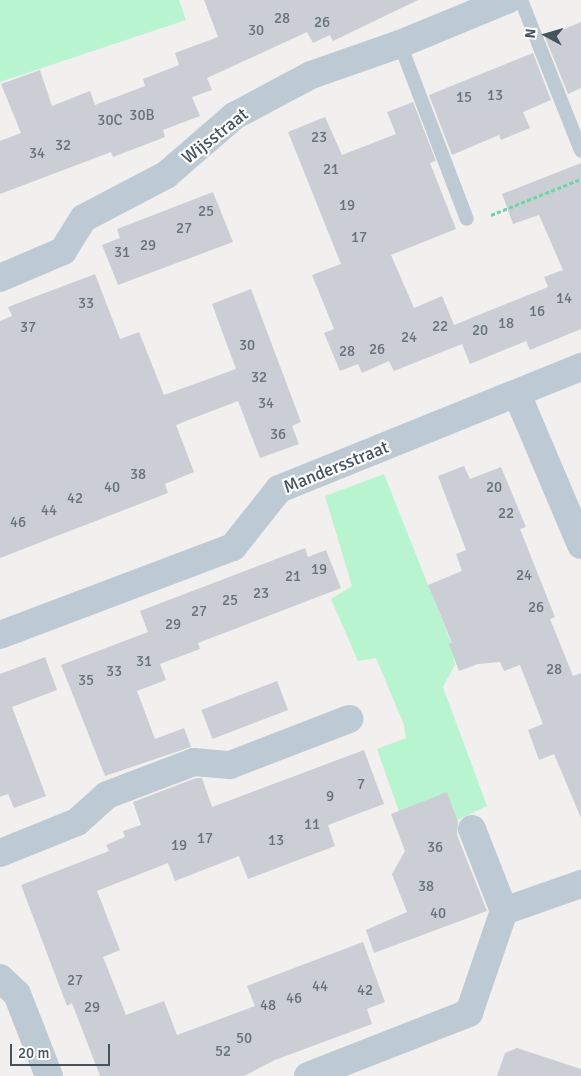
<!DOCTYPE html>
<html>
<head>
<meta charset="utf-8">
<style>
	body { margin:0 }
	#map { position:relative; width:581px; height:1076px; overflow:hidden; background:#f2efef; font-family:Signika,sans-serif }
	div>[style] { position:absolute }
	.green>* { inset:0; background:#b9f4d0 }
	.building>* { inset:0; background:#cbced4; transform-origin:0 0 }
	.path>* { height:3px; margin-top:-1.5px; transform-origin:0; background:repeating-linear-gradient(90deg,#6dd6a3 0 4px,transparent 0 6.5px) }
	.service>* { height:14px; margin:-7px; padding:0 7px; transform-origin:7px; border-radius:7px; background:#becad3 }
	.minor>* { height:28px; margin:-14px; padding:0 14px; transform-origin:14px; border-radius:14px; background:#becad3 }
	span { translate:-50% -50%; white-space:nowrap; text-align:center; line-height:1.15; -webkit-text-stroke:4.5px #fff; paint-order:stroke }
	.number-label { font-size:15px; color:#66727c }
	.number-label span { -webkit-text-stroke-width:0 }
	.street-label { font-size:18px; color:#45535f }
	.north { position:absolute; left:521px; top:10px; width:50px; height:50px; -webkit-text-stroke:4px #fff; paint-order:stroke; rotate:276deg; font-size:14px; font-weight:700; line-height:20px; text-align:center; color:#45535f }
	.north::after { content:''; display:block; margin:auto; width:18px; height:22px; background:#45535f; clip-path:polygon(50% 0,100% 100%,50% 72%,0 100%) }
	.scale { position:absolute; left:10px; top:1044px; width:100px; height:22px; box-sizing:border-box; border:2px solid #45535f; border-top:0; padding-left:6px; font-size:15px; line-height:18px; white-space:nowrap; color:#45535f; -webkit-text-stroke:4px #fff; paint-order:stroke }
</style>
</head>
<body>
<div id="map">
	<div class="green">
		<div style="clip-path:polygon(0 0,179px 0,186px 20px,0 82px)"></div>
		<div style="clip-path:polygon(384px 474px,452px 645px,455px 665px,443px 687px,487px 806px,449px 824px,405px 829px,377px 749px,406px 738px,404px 725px,376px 658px,358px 661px,331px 599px,352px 586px,325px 496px)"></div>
	</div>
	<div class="building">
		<div style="clip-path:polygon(204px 0,418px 0,333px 41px,330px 35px,313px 43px,307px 32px,207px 78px,212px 90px,192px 97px,200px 116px,163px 130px,165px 137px,113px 157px,111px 152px,0 194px,0 141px,21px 133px,1px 84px,40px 70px,52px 106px,90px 91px,95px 105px,145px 86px,143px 79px,179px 65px,175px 53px,218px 37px)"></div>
		<div style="clip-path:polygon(581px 22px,581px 88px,568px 94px,545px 37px)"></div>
		<div style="clip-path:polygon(533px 53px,551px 100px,523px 112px,530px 128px,501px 140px,499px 135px,452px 155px,429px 95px)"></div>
		<div style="clip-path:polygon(413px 102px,436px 161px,430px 163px,456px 229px,391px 255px,414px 308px,442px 296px,454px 325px,548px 287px,544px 277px,563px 270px,539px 215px,513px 224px,502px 194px,581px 163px,581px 329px,530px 350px,526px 341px,470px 364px,462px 344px,394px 371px,389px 361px,362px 373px,358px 364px,340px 371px,324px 333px,334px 329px,312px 275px,341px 264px,288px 132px,325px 117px,342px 155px,396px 134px,387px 112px)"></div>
		<div style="clip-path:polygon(213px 192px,233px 242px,118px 285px,102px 245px,120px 238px,117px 229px)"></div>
		<div style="clip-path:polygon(95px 274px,120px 339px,139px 332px,164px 395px,236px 369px,212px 304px,251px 289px,301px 422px,292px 426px,299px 444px,260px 458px,238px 401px,191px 419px,176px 425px,194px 472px,165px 484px,168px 493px,0 558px,0 321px,12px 316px,8px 307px)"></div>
		<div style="clip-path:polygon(464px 466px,470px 479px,501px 467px,526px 527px,520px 529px,555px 617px,550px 619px,573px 676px,581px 673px,581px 818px,554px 754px,539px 760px,528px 730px,543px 724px,520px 665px,504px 671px,500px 662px,478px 664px,459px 671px,449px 644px,452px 643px,428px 585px,462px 571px,456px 554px,466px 550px,438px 476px)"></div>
		<div style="clip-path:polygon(305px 548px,308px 557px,326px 550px,341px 588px,198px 643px,200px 649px,160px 664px,166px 680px,137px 691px,155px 739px,184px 728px,191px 747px,105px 776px,61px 665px,148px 632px,140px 611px)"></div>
		<div style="clip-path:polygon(45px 657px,57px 690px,12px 707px,46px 796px,14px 808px,8px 794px,0 797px,0 674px)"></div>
		<div style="left:277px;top:681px;width:31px;height:81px;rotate:69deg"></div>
		<div style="clip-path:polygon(364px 750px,384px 804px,328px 825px,335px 846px,248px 879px,239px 856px,175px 881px,168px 863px,97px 891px,120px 950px,103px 957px,126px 1015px,164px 1001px,177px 1035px,255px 1006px,247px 986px,363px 942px,385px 1002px,367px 1009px,372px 1024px,275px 1060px,244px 1076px,100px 1076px,72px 1003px,67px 1006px,21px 885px,109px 851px,106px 845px,125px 837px,123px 831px,141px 825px,133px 802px,196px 778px,202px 778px,212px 807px)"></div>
		<div style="clip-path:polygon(447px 792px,458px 822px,457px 835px,487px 911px,374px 953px,366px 930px,407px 912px,392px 874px,405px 851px,391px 814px)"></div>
		<div style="clip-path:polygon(517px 1048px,581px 1069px,581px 1076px,497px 1076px,505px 1053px)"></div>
	</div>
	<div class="path">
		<div style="left:491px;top:215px;width:97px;rotate:-21.8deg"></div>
	</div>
	<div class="service">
		<div style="left:521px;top:0;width:162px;rotate:68.3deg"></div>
		<div style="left:400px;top:44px;width:187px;rotate:69.1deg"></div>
	</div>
	<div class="minor">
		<div style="left:0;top:278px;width:69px;rotate:-23.2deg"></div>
		<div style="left:63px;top:251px;width:39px;rotate:-58deg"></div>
		<div style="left:84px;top:218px;width:93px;rotate:-27.7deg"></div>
		<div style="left:166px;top:175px;width:90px;rotate:-40.9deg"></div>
		<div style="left:234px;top:116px;width:87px;rotate:-28deg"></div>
		<div style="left:311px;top:75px;width:94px;rotate:-19.2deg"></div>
		<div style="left:400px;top:44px;width:116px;rotate:-22.4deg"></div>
		<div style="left:517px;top:394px;width:164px;rotate:67deg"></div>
		<div style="left:0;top:635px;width:249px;rotate:-20.7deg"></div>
		<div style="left:233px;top:547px;width:74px;rotate:-51.6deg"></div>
		<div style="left:279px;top:489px;width:326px;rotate:-22deg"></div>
		<div style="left:472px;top:829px;width:88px;rotate:68.7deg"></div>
		<div style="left:0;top:853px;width:83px;rotate:-21.9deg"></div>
		<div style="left:77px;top:822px;width:40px;rotate:-42deg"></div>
		<div style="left:107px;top:795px;width:93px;rotate:-20.8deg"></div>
		<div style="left:194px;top:762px;width:36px;rotate:5deg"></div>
		<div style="left:230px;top:765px;width:128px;rotate:-21.1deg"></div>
		<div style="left:0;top:978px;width:23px;rotate:43deg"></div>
		<div style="left:17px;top:994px;width:88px;rotate:68.7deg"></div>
		<div style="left:308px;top:1076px;width:173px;rotate:-21.4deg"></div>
		<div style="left:469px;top:1013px;width:108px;rotate:-71.1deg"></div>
		<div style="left:504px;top:911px;width:82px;rotate:-19.3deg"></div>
	</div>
	<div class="number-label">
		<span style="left:282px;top:19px">28</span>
		<span style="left:322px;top:23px">26</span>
		<span style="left:256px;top:31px">30</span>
		<span style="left:495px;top:96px">13</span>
		<span style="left:464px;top:98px">15</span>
		<span style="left:142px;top:116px">30B</span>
		<span style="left:110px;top:121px">30C</span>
		<span style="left:319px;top:138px">23</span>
		<span style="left:63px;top:146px">32</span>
		<span style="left:37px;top:154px">34</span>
		<span style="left:331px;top:170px">21</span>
		<span style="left:347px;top:206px">19</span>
		<span style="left:206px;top:212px">25</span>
		<span style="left:184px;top:229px">27</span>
		<span style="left:359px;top:238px">17</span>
		<span style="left:148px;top:246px">29</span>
		<span style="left:122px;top:253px">31</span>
		<span style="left:564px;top:299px">14</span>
		<span style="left:86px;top:304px">33</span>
		<span style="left:537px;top:312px">16</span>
		<span style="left:506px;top:324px">18</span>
		<span style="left:440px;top:327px">22</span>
		<span style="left:28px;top:328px">37</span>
		<span style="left:480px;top:331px">20</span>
		<span style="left:409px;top:338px">24</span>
		<span style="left:247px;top:346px">30</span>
		<span style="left:377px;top:350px">26</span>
		<span style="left:347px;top:352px">28</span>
		<span style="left:259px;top:378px">32</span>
		<span style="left:266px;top:404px">34</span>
		<span style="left:278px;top:435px">36</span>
		<span style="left:138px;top:475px">38</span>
		<span style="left:112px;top:488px">40</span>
		<span style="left:494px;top:488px">20</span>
		<span style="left:75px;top:499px">42</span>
		<span style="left:49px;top:511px">44</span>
		<span style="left:506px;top:514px">22</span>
		<span style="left:18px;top:523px">46</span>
		<span style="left:319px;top:570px">19</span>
		<span style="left:524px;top:576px">24</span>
		<span style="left:293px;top:577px">21</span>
		<span style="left:261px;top:594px">23</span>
		<span style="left:230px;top:601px">25</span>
		<span style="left:536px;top:608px">26</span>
		<span style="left:199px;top:612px">27</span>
		<span style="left:173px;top:625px">29</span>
		<span style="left:144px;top:662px">31</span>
		<span style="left:554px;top:670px">28</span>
		<span style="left:114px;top:672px">33</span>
		<span style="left:86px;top:681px">35</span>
		<span style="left:361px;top:785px">7</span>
		<span style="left:330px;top:797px">9</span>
		<span style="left:312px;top:825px">11</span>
		<span style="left:205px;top:839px">17</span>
		<span style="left:276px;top:841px">13</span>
		<span style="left:179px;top:846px">19</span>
		<span style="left:435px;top:848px">36</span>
		<span style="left:426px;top:887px">38</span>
		<span style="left:438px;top:914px">40</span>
		<span style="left:75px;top:981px">27</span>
		<span style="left:320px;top:987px">44</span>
		<span style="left:365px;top:991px">42</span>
		<span style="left:294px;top:999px">46</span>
		<span style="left:268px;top:1006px">48</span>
		<span style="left:92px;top:1008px">29</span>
		<span style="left:244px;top:1039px">50</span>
		<span style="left:223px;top:1052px">52</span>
	</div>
	<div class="street-label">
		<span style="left:215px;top:136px;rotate:-38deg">Wijsstraat</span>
		<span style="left:336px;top:467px;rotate:-22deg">Mandersstraat</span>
	</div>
	<div class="north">N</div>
	<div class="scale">20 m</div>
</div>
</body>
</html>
